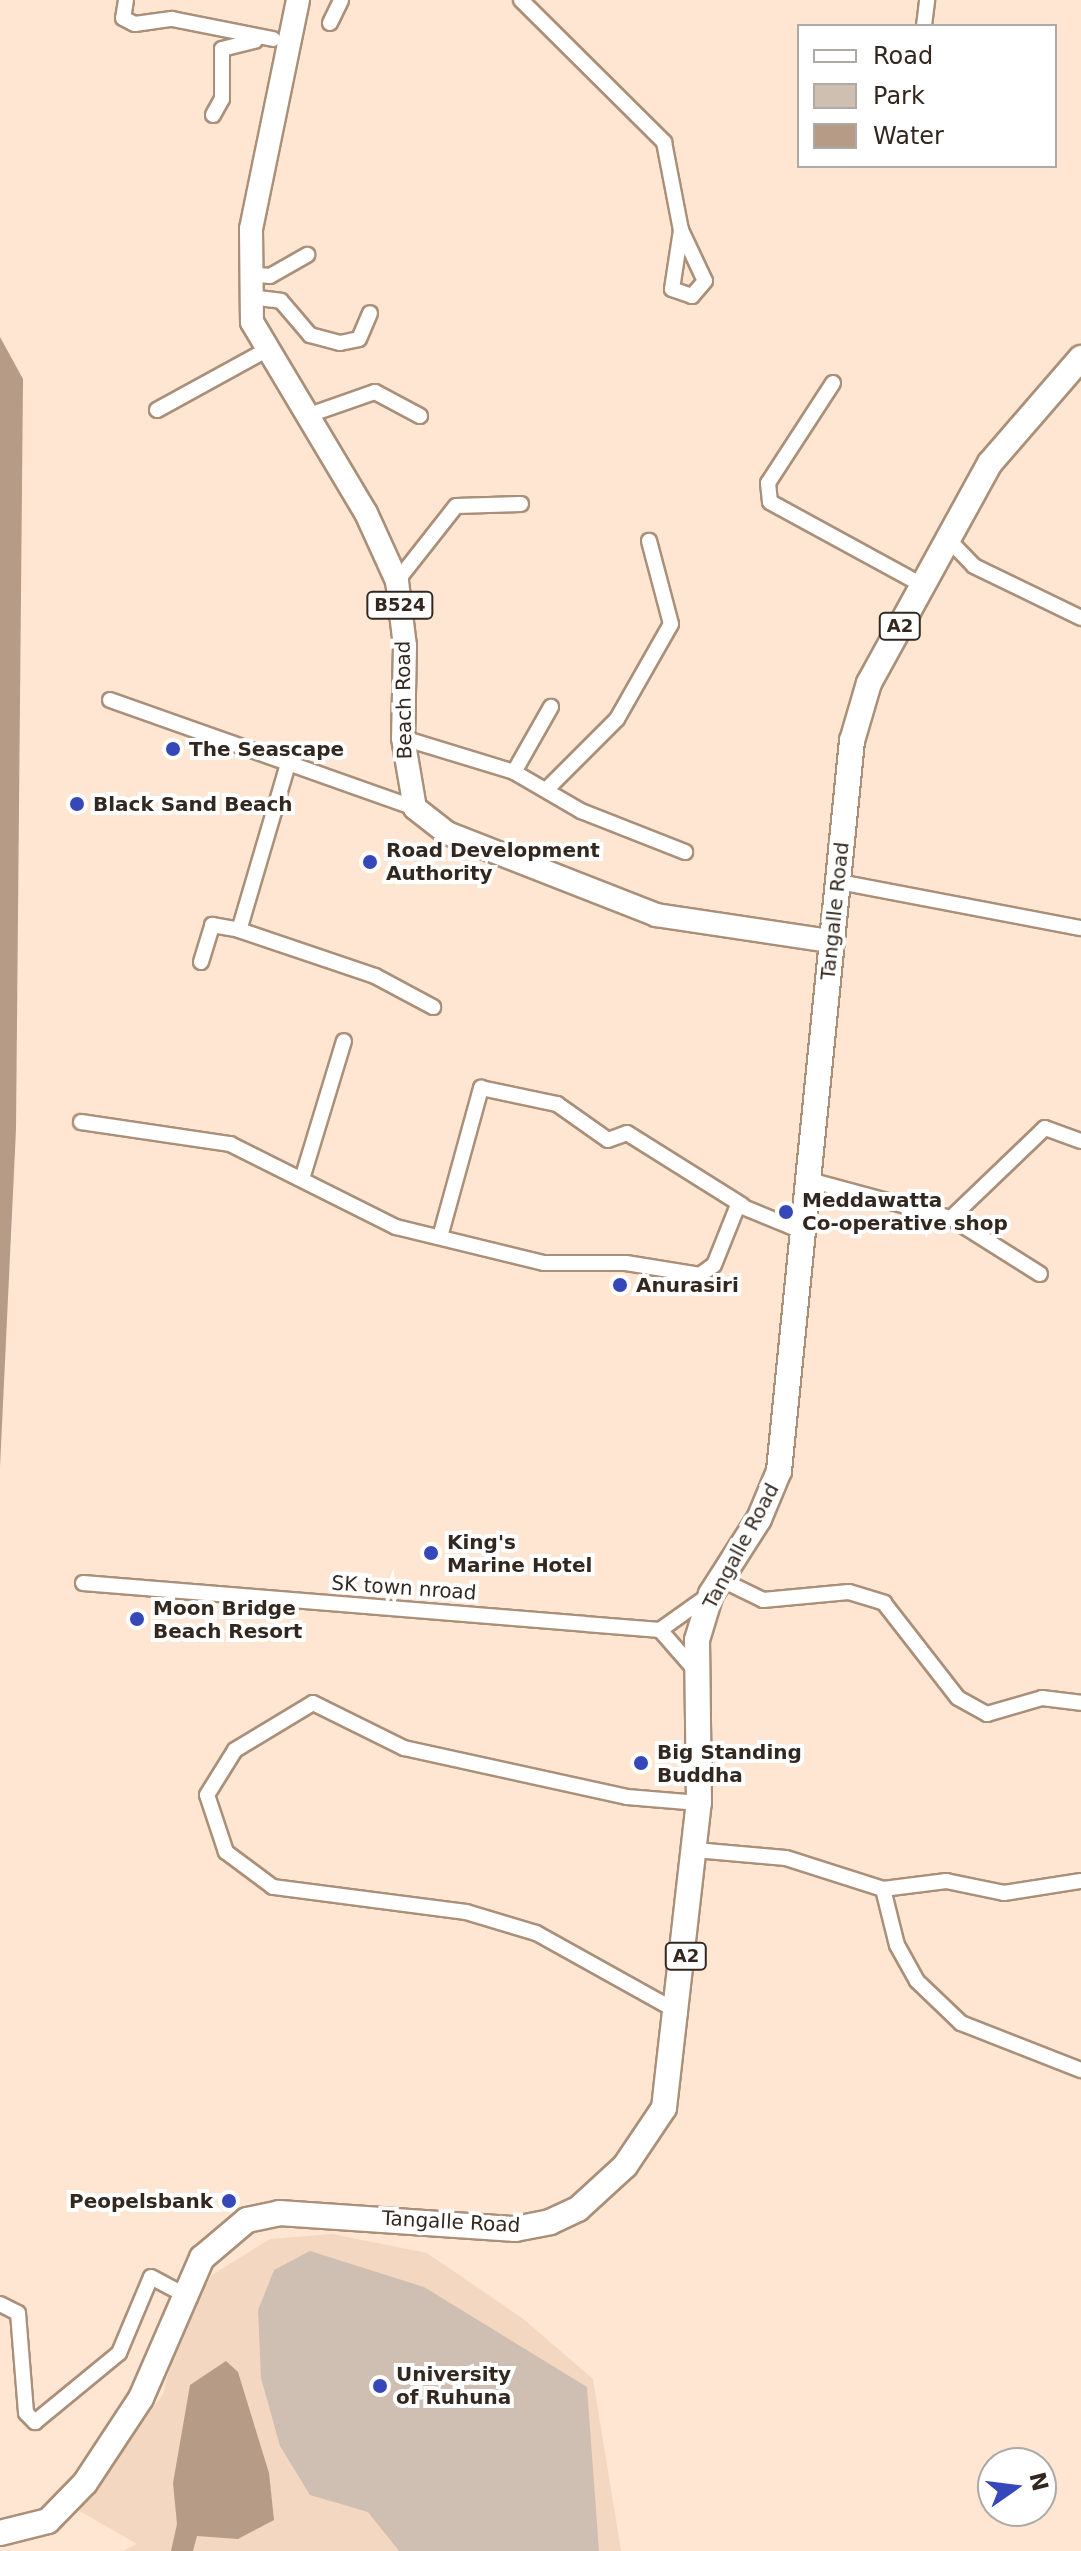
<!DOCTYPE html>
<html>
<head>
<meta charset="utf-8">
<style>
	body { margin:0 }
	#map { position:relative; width:1081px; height:2551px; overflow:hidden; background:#fee6d3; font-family:"DejaVu Sans",sans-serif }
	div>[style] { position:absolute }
	.built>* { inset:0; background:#f3d7c0 }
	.green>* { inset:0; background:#cfbfb2 }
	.water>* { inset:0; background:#b69c87 }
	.roads { filter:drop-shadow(2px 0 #aa8f79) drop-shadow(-2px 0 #aa8f79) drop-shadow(0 2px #aa8f79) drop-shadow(0 -2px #aa8f79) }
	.street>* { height:14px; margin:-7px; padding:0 7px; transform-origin:7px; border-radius:7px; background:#fff }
	.primary>* { height:22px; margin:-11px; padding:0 11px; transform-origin:11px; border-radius:11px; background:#fff }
	.highway>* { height:24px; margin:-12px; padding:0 12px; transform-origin:12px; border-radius:12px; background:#fff }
	.dots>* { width:22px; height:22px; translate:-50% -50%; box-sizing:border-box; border:4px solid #fff; border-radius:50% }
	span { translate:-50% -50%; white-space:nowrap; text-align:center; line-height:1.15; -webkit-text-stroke:8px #fff; paint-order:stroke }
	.shield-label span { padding:2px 6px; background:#fff; border:2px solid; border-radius:6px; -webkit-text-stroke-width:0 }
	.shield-label { font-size:18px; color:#33281f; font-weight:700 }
	.street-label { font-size:20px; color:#33281f }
	.poi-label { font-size:20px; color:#33281f; font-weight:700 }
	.left { translate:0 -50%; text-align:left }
	.right { translate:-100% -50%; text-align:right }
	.legend { position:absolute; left:797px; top:24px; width:260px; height:144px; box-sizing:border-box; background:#fff; border:2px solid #ada9a5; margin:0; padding:10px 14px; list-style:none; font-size:24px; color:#33281f }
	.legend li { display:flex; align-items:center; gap:16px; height:40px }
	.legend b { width:40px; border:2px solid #ada9a5 }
	.north { position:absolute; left:977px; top:2447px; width:80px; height:80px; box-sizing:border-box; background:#fff; border:2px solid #ada9a5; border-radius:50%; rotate:76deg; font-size:22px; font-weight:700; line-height:32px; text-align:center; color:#33281f }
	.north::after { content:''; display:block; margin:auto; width:28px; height:36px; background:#3547b9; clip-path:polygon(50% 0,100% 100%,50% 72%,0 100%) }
</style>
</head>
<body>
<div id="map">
	<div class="built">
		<div style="clip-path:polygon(332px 2234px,427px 2253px,522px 2318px,593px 2379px,621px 2551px,123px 2551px,137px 2544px,78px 2510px,163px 2394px,180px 2328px,212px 2275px,270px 2239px)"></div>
	</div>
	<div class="green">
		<div style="clip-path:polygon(310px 2251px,424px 2287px,587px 2387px,599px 2551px,399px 2551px,368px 2512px,310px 2495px,280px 2446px,261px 2378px,258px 2310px,274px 2270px)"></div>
	</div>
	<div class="water">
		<div style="clip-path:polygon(0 337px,23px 379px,16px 1129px,0 1467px)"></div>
		<div style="clip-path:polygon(226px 2361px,238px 2372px,269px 2473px,274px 2520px,238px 2539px,197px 2536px,193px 2551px,171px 2551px,177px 2524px,173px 2483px,190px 2385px)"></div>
	</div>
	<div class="roads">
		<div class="street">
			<div style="left:126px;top:0;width:18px;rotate:99deg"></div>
			<div style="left:123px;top:18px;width:13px;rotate:27deg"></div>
			<div style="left:135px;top:24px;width:37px;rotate:-8deg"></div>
			<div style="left:172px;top:19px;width:103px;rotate:11.2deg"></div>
			<div style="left:521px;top:0;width:202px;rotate:44.8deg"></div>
			<div style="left:664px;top:142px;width:90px;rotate:79.1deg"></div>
			<div style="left:681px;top:230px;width:56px;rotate:64.8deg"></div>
			<div style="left:705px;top:281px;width:20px;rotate:131deg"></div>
			<div style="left:692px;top:296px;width:21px;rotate:-161deg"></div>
			<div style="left:672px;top:289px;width:60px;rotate:-81.3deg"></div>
			<div style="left:330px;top:23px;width:25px;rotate:-64deg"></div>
			<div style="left:924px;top:26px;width:26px;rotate:-83deg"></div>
			<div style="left:213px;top:115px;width:18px;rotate:-61deg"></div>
			<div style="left:222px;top:99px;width:50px;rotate:-90deg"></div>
			<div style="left:222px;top:49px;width:34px;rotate:-14deg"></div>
			<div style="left:248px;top:274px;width:22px;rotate:5deg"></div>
			<div style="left:270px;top:276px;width:43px;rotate:-29.6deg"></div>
			<div style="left:250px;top:297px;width:31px;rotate:7deg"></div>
			<div style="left:281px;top:301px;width:45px;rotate:49.5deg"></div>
			<div style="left:310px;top:335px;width:31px;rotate:15deg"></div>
			<div style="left:340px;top:343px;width:19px;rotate:-12deg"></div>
			<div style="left:359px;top:339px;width:28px;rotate:-67deg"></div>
			<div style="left:833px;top:383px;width:119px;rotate:123deg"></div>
			<div style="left:768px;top:483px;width:19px;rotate:84deg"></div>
			<div style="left:770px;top:502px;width:173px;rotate:28.6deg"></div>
			<div style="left:157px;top:410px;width:124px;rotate:-28.8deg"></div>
			<div style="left:309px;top:415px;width:70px;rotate:-19.2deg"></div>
			<div style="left:375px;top:392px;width:51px;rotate:28.1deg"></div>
			<div style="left:948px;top:539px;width:37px;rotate:46deg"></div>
			<div style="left:974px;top:566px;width:119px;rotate:25.9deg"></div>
			<div style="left:397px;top:581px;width:95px;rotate:-51.8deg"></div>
			<div style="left:456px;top:506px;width:65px;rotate:-1.8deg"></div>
			<div style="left:110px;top:700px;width:324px;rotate:19.5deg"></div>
			<div style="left:403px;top:738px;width:116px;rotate:17deg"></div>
			<div style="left:514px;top:772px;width:78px;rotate:30.2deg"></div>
			<div style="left:581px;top:811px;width:112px;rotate:21.5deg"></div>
			<div style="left:288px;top:764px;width:173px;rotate:106.4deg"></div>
			<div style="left:239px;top:930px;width:144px;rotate:18.7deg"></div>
			<div style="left:375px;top:976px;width:66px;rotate:28.1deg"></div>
			<div style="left:514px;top:772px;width:75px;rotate:-60.4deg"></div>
			<div style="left:548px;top:788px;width:98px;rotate:-45deg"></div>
			<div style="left:617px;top:719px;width:109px;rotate:-60.4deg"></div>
			<div style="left:671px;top:624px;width:86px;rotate:-104.8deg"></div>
			<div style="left:839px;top:882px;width:246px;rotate:10.8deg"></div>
			<div style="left:201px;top:962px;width:39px;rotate:-73deg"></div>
			<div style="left:212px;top:925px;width:27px;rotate:10deg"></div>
			<div style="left:81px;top:1122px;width:151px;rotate:8.4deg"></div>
			<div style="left:230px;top:1144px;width:186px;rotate:26.6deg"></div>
			<div style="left:396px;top:1227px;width:152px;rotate:13.7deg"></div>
			<div style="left:544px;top:1263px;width:82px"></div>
			<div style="left:626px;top:1263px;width:75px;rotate:9.2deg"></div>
			<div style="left:700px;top:1275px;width:17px;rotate:-36deg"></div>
			<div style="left:714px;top:1265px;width:65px;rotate:-68.2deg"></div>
			<div style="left:738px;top:1205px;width:66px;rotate:22.3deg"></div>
			<div style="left:302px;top:1179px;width:144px;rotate:-73.1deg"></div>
			<div style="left:806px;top:1179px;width:150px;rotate:15.1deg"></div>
			<div style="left:951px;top:1218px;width:105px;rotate:32.2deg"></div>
			<div style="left:951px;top:1218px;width:130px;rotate:-43.8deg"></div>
			<div style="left:1045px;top:1128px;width:38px;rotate:20deg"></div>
			<div style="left:440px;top:1237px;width:155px;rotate:-74.6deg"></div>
			<div style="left:481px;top:1088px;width:78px;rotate:11.9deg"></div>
			<div style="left:557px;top:1104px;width:62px;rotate:35.2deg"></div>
			<div style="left:608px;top:1140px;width:20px;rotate:-20deg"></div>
			<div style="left:627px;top:1133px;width:136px;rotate:32.1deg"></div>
			<div style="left:720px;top:1579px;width:48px;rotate:26deg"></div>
			<div style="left:763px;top:1600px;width:86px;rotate:-5.3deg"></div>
			<div style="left:849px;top:1592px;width:37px;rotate:17deg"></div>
			<div style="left:884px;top:1603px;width:120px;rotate:52.1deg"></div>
			<div style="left:958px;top:1698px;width:33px;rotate:29deg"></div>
			<div style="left:987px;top:1714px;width:57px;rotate:-16.2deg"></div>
			<div style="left:1042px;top:1698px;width:39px;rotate:7deg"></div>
			<div style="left:83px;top:1583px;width:579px;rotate:4.66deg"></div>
			<div style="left:660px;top:1630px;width:60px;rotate:-35.5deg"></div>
			<div style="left:660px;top:1630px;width:52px;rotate:48.9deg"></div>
			<div style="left:695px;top:1850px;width:91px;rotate:5deg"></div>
			<div style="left:786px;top:1858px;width:102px;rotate:17.7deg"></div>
			<div style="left:883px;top:1889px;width:64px;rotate:-7.2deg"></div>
			<div style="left:946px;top:1881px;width:59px;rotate:11.7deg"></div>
			<div style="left:1004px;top:1893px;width:78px;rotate:-8.9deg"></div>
			<div style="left:883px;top:1889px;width:58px;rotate:76deg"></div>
			<div style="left:897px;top:1945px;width:41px;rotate:60.9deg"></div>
			<div style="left:917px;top:1981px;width:61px;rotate:43.7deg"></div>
			<div style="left:961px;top:2023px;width:129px;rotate:21.4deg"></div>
			<div style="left:680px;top:2013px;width:165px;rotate:-150.9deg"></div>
			<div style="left:536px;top:1933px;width:73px;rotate:-163.3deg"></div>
			<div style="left:466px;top:1912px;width:195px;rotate:-172.6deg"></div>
			<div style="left:273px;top:1887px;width:59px;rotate:-143.3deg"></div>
			<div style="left:226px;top:1852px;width:60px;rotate:-108.4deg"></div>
			<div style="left:207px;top:1795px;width:53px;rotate:-58.1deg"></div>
			<div style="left:235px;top:1750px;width:91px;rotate:-31.1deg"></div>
			<div style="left:313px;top:1703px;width:102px;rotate:26.3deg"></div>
			<div style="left:404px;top:1748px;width:228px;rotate:12.4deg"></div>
			<div style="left:627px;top:1797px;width:72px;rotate:4.8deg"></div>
			<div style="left:0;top:2304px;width:20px;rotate:27deg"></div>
			<div style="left:18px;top:2313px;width:100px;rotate:85.4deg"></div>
			<div style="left:26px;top:2413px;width:13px;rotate:45deg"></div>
			<div style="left:35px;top:2422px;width:109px;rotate:-39.4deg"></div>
			<div style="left:119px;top:2353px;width:82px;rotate:-67.2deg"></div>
			<div style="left:151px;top:2277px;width:38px;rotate:28deg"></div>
		</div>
		<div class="primary">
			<div style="left:298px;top:0;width:234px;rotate:101.6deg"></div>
			<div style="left:251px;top:229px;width:93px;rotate:89.4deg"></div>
			<div style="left:252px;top:322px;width:222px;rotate:59.2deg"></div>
			<div style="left:366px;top:513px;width:75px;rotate:65.5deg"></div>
			<div style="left:397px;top:581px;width:65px;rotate:83deg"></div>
			<div style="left:405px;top:646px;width:92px;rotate:91.2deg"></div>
			<div style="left:403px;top:738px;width:71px;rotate:80.3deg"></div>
			<div style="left:415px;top:808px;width:41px;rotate:38deg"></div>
			<div style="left:447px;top:833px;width:225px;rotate:21.4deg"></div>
			<div style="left:656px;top:915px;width:177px;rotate:8.5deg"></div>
		</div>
		<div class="highway">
			<div style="left:0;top:2533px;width:49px;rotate:-14deg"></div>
			<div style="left:48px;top:2521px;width:53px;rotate:-45.8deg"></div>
			<div style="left:85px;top:2483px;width:102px;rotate:-56.6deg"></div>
			<div style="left:141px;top:2398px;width:153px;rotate:-66.5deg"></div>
			<div style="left:202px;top:2258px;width:59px;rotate:-40.2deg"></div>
			<div style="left:247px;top:2220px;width:33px;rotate:-12deg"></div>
			<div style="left:279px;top:2213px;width:237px;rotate:3.9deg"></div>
			<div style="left:515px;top:2229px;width:36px;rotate:-11deg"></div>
			<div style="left:550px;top:2222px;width:31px;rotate:-25deg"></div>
			<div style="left:578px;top:2209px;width:64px;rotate:-42.5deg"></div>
			<div style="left:625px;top:2166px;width:70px;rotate:-56.1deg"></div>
			<div style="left:664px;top:2108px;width:307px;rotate:-83.5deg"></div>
			<div style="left:699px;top:1803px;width:163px;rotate:-90.7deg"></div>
			<div style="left:697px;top:1640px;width:48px;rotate:-73.1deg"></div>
			<div style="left:711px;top:1594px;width:89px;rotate:-57.4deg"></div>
			<div style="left:759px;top:1519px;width:52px;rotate:-67.4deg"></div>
			<div style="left:779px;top:1471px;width:734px;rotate:-84.29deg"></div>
			<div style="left:852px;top:741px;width:60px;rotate:-73.7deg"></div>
			<div style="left:869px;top:683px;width:251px;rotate:-61.2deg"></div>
			<div style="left:990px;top:463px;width:139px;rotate:-49.1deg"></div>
		</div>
	</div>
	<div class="dots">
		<div style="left:173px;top:749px;background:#3547b9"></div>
		<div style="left:77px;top:804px;background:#3547b9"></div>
		<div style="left:370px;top:862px;background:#3547b9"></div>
		<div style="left:786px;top:1212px;background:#3547b9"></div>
		<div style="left:620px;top:1285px;background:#3547b9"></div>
		<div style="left:431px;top:1553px;background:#3547b9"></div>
		<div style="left:137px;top:1619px;background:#3547b9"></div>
		<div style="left:641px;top:1763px;background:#3547b9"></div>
		<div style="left:229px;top:2201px;background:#3547b9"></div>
		<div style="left:380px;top:2386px;background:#3547b9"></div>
	</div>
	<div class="shield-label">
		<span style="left:400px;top:605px">B524</span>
		<span style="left:900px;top:626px">A2</span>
		<span style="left:686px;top:1956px">A2</span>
	</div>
	<div class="street-label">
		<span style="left:404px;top:700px;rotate:-91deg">Beach Road</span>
		<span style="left:835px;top:911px;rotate:-84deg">Tangalle Road</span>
		<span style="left:741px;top:1546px;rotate:-62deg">Tangalle Road</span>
		<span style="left:404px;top:1588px;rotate:4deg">SK town nroad</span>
		<span style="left:451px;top:2222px;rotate:3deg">Tangalle Road</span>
	</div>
	<div class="poi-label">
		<span class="left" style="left:189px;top:749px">The Seascape</span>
		<span class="left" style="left:93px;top:804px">Black Sand Beach</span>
		<span class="left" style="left:386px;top:862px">Road Development<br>Authority</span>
		<span class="left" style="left:802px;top:1212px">Meddawatta<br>Co-operative shop</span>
		<span class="left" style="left:636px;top:1285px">Anurasiri</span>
		<span class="left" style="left:447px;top:1554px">King's<br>Marine Hotel</span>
		<span class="left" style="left:153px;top:1620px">Moon Bridge<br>Beach Resort</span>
		<span class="left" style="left:657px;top:1764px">Big Standing<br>Buddha</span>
		<span class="right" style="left:213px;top:2201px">Peopelsbank</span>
		<span class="left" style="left:396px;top:2386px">University<br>of Ruhuna</span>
	</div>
	<ul class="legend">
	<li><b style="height:10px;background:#fff"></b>Road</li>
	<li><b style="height:22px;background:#cfbfb2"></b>Park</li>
	<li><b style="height:22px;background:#b69c87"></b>Water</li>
	</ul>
	<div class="north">N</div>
</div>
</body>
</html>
